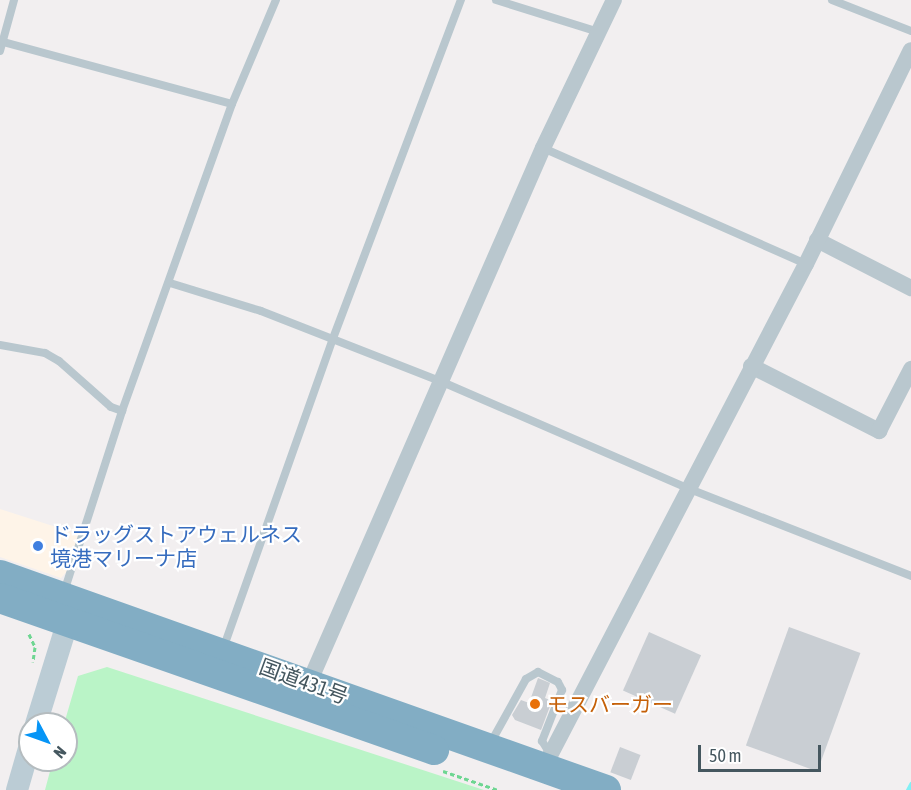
<!DOCTYPE html>
<html>
<head>
<meta charset="utf-8">
<style>
	body { margin:0 }
	#map { position:relative; width:911px; height:790px; overflow:hidden; background:#f2eff0; font-family:"Asap Condensed","Noto Sans JP",sans-serif }
	div>[style] { position:absolute }
	.commercial>* { inset:0; background:#fef4e8 }
	.green>* { inset:0; background:#baf4c7 }
	.stream>* { height:5px; margin:-2.5px; padding:0 2.5px; transform-origin:2.5px; border-radius:2.5px; background:#82f0f5 }
	.building>* { inset:0; background:#c9ced3; transform-origin:0 0 }
	.path>* { height:3px; margin-top:-1.5px; transform-origin:0; background:repeating-linear-gradient(90deg,#6ed692 0 4.5px,transparent 0 7.5px) }
	.lane>* { height:8px; margin:-4px; padding:0 4px; transform-origin:4px; border-radius:4px; background:#b9c7ce }
	.street>* { height:16px; margin:-8px; padding:0 8px; transform-origin:8px; border-radius:8px; background:#b9c7ce }
	.secondary>* { height:22px; margin:-11px; padding:0 11px; transform-origin:11px; border-radius:11px; background:#bbccd5 }
	.highway>* { height:30px; margin:-15px; padding:0 15px; transform-origin:15px; border-radius:15px; background:#82adc4 }
	.dots>* { width:16px; height:16px; translate:-50% -50%; box-sizing:border-box; border:3px solid #fff; border-radius:50% }
	span { translate:-50% -50%; white-space:nowrap; text-align:center; line-height:1.15; -webkit-text-stroke:4.5px #fff; paint-order:stroke }
	.shop-label { font-size:21px; color:#366cbe }
	.left { translate:0 -50%; text-align:left }
	.street-label { font-size:21px; color:#45575f }
	.food-label { font-size:21px; color:#c56008 }
	.north { position:absolute; left:18px; top:712px; width:60px; height:60px; box-sizing:border-box; background:#fff; border:2px solid #b5bcbf; border-radius:50%; rotate:131deg; font-size:16px; font-weight:700; line-height:24px; text-align:center; color:#45575f }
	.north::after { content:''; display:block; margin:auto; width:21px; height:27px; background:#0695f6; clip-path:polygon(50% 0,100% 100%,50% 72%,0 100%) }
	.scale { position:absolute; left:698px; top:745px; width:123px; height:27px; box-sizing:border-box; border:3px solid #45575f; border-top:0; padding-left:8px; font-size:18px; line-height:21px; white-space:nowrap; color:#45575f; -webkit-text-stroke:4px #fff; paint-order:stroke }
</style>
</head>
<body>
<div id="map">
	<div class="commercial">
		<div style="clip-path:polygon(0 509px,81px 535px,69px 569px,61px 578px,0 557px)"></div>
	</div>
	<div class="green">
		<div style="clip-path:polygon(107px 667px,484px 790px,45px 790px,53px 760px,66px 760px,64px 724px,78px 676px)"></div>
	</div>
	<div class="stream">
		<div style="left:908px;top:790px;width:7px;rotate:-63deg"></div>
	</div>
	<div class="building">
		<div style="left:789px;top:627px;width:76px;height:126px;rotate:20deg"></div>
		<div style="left:649px;top:632px;width:57px;height:64px;rotate:24deg"></div>
		<div style="clip-path:polygon(538px 678px,550px 683px,545px 698px,552px 701px,541px 730px,515px 720px,512px 715px,521px 700px,529px 703px)"></div>
		<div style="left:620px;top:747px;width:22px;height:27px;rotate:21deg"></div>
	</div>
	<div class="path">
		<div style="left:29px;top:634px;width:14px;rotate:65deg"></div>
		<div style="left:35px;top:647px;width:15px;rotate:98deg"></div>
		<div style="left:443px;top:771px;width:58px;rotate:19.1deg"></div>
	</div>
	<div class="lane">
		<div style="left:496px;top:0;width:108px;rotate:17.3deg"></div>
		<div style="left:832px;top:0;width:85px;rotate:21.4deg"></div>
		<div style="left:0;top:41px;width:240px;rotate:15.2deg"></div>
		<div style="left:0;top:51px;width:53px;rotate:-74.6deg"></div>
		<div style="left:543px;top:148px;width:287px;rotate:23.8deg"></div>
		<div style="left:170px;top:283px;width:95px;rotate:17.1deg"></div>
		<div style="left:261px;top:311px;width:192px;rotate:21.4deg"></div>
		<div style="left:440px;top:381px;width:269px;rotate:23.4deg"></div>
		<div style="left:687px;top:488px;width:241px;rotate:21.4deg"></div>
		<div style="left:0;top:345px;width:46px;rotate:10.1deg"></div>
		<div style="left:45px;top:353px;width:16px;rotate:30deg"></div>
		<div style="left:59px;top:361px;width:69px;rotate:41.5deg"></div>
		<div style="left:111px;top:407px;width:12px;rotate:20deg"></div>
		<div style="left:64px;top:592px;width:190px;rotate:-72.2deg"></div>
		<div style="left:122px;top:411px;width:326px;rotate:-70.3deg"></div>
		<div style="left:232px;top:104px;width:113px;rotate:-67.1deg"></div>
		<div style="left:223px;top:649px;width:327px;rotate:-70.5deg"></div>
		<div style="left:332px;top:341px;width:365px;rotate:-69.3deg"></div>
		<div style="left:490px;top:744px;width:74px;rotate:-61deg"></div>
		<div style="left:526px;top:679px;width:14px;rotate:-30deg"></div>
		<div style="left:538px;top:672px;width:22px;rotate:27deg"></div>
		<div style="left:558px;top:682px;width:9px;rotate:63deg"></div>
		<div style="left:562px;top:690px;width:55px;rotate:111.4deg"></div>
		<div style="left:542px;top:741px;width:15px;rotate:58deg"></div>
	</div>
	<div class="street">
		<div style="left:817px;top:240px;width:106px;rotate:27.1deg"></div>
		<div style="left:751px;top:366px;width:144px;rotate:26.9deg"></div>
		<div style="left:879px;top:431px;width:70px;rotate:-62.7deg"></div>
		<div style="left:309px;top:683px;width:584px;rotate:-66.38deg"></div>
		<div style="left:543px;top:148px;width:164px;rotate:-64.4deg"></div>
		<div style="left:544px;top:767px;width:567px;rotate:-62.49deg"></div>
		<div style="left:806px;top:264px;width:238px;rotate:-63.9deg"></div>
	</div>
	<div class="secondary">
		<div style="left:36px;top:724px;width:121px;rotate:-72.8deg"></div>
		<div style="left:17px;top:790px;width:47px;rotate:-73.9deg"></div>
	</div>
	<div class="highway">
		<div style="left:0;top:575px;width:643px;rotate:19.53deg"></div>
		<div style="left:0;top:598px;width:460px;rotate:19.3deg"></div>
	</div>
	<div class="dots">
		<div style="left:38px;top:546px;background:#3f7fe0"></div>
		<div style="left:535px;top:704px;background:#e8710a"></div>
	</div>
	<div class="shop-label">
		<span class="left" style="left:50px;top:546px">ドラッグストアウェルネス<br>境港マリーナ店</span>
	</div>
	<div class="street-label">
		<span style="left:304px;top:681px;rotate:20deg">国道431号</span>
	</div>
	<div class="food-label">
		<span class="left" style="left:547px;top:704px">モスバーガー</span>
	</div>
	<div class="north">N</div>
	<div class="scale">50 m</div>
</div>
</body>
</html>
